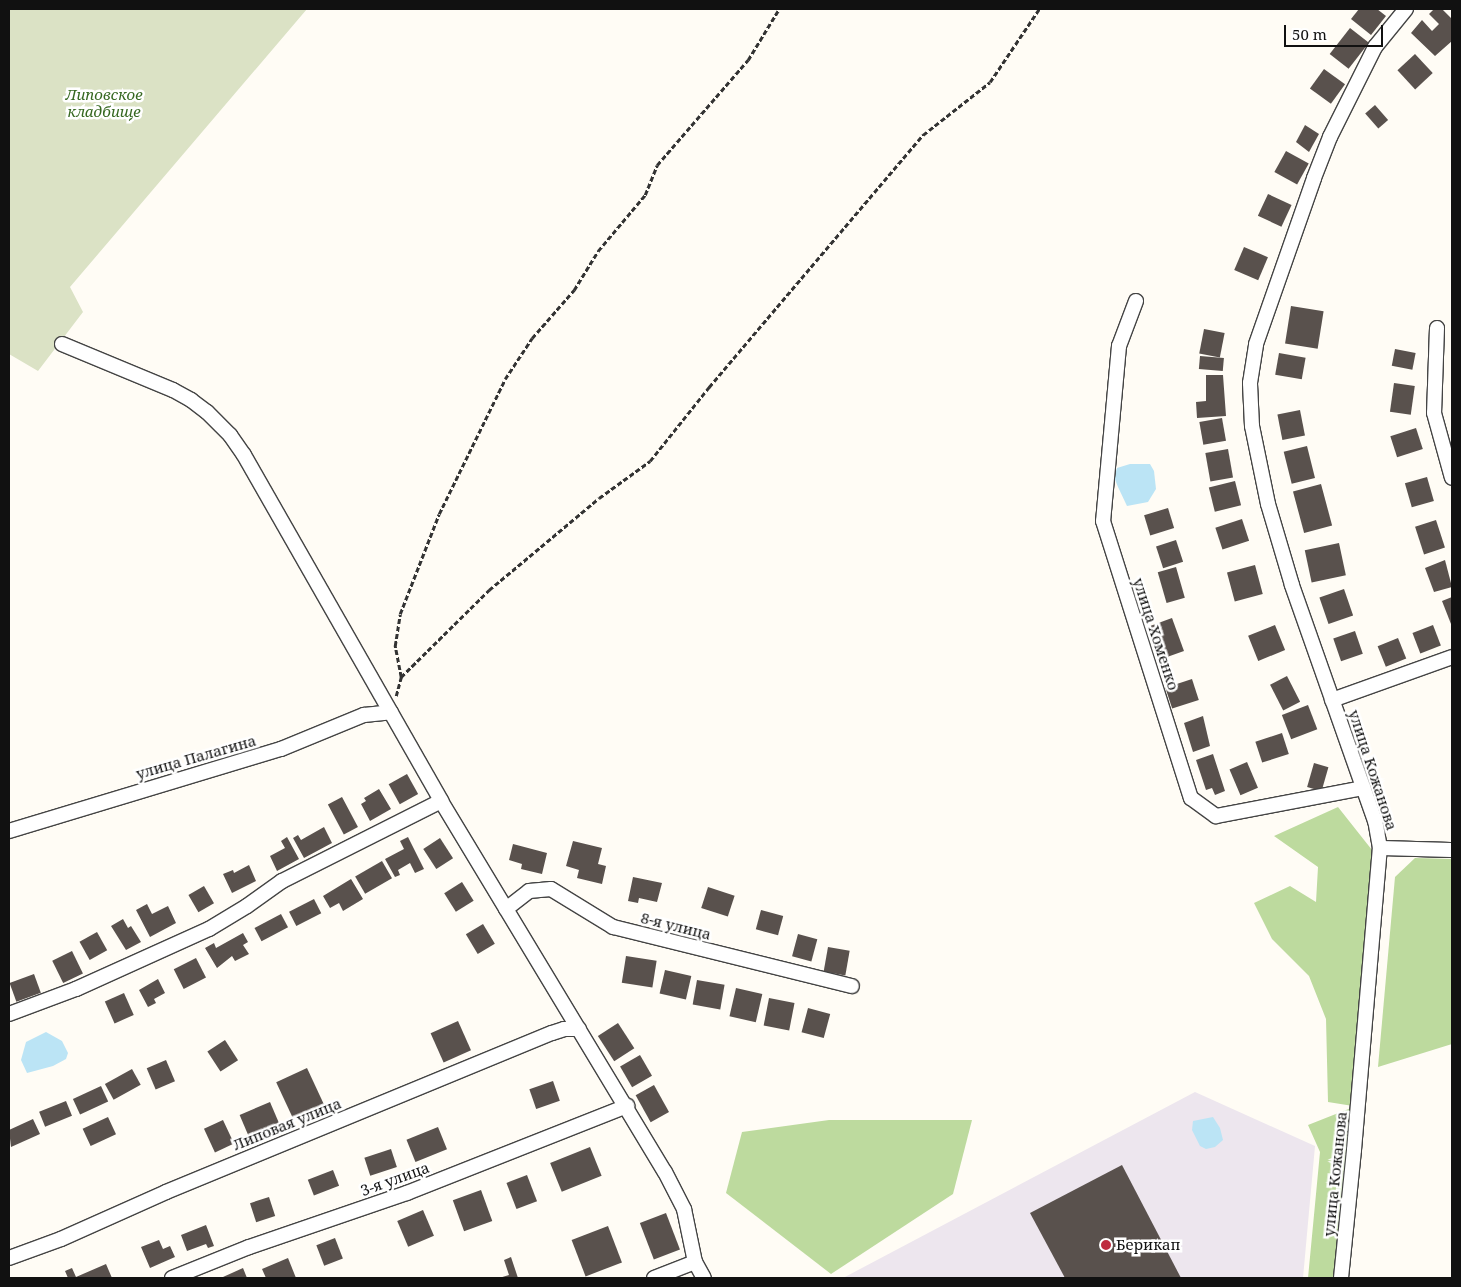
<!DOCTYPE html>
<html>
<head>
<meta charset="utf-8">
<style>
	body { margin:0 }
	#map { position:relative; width:1461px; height:1287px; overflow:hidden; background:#fffcf5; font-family:"Noto Serif",serif }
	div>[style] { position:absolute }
	.industrial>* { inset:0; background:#ede6ee }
	.forest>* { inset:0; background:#bdda9e }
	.cemetery>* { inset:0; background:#dbe2c5 }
	.water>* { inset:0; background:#bbe4f5 }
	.building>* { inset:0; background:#59514d; transform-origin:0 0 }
	.path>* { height:2.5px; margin-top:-1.25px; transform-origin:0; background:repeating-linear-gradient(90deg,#333 0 5px,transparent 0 7.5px) }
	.roads { filter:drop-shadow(1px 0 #444) drop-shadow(-1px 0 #444) drop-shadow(0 1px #444) drop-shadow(0 -1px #444) }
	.minor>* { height:14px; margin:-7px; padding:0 7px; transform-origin:7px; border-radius:7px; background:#fff }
	.dots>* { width:14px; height:14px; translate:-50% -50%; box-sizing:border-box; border:2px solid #fff; border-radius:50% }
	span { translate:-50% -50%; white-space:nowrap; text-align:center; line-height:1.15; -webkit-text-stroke:5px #fff; paint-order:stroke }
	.park-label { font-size:15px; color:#366821; font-style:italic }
	.street-label { font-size:15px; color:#111 }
	.poi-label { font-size:15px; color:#111 }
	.left { translate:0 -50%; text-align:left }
	.frame { position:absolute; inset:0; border:10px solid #111; pointer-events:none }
	.scale { position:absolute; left:1284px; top:25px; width:99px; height:22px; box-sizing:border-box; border:2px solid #111; border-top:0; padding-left:6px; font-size:15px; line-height:18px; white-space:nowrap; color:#111; -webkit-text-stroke:4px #fff; paint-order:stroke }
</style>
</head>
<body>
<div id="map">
	<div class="industrial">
		<div style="clip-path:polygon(1195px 1092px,1315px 1146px,1303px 1278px,843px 1278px)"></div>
	</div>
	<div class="forest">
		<div style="clip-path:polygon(1338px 807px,1372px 850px,1371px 913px,1353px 1106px,1328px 1102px,1326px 1019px,1309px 976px,1272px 939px,1254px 903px,1290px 886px,1316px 902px,1318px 867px,1274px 836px)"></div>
		<div style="clip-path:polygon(1415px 858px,1452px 859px,1452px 1044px,1378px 1067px,1395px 877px)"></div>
		<div style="clip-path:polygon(1351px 1108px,1335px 1278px,1308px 1278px,1320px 1152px,1308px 1125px)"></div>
		<div style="clip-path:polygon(829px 1120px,972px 1120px,953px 1194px,831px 1274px,726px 1193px,742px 1132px)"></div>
	</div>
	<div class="cemetery">
		<div style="clip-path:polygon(9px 9px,307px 9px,70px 287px,83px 312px,38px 371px,9px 354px)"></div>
	</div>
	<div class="water">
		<div style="clip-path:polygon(1130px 464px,1150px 464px,1154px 471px,1156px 489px,1148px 502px,1127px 506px,1118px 487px,1114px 477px,1117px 468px)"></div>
		<div style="clip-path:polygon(46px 1032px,62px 1041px,68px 1053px,66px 1059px,53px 1066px,27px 1073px,21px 1060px,26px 1042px)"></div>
		<div style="clip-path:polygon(1213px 1117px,1220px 1128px,1223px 1140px,1215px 1147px,1206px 1149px,1200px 1146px,1192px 1130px,1193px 1121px)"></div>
	</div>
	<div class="building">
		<div style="clip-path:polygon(1359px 9px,1377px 9px,1386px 16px,1371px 35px,1351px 19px)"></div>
		<div style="clip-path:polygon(1434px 9px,1442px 9px,1452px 19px,1452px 41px,1435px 56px,1411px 33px,1422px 20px,1432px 31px,1439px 24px,1429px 14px)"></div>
		<div style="left:1350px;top:28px;width:24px;height:33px;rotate:38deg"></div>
		<div style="left:1415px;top:54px;width:26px;height:24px;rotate:47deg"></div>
		<div style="left:1324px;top:69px;width:26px;height:24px;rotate:36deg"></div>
		<div style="left:1375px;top:105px;width:20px;height:13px;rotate:49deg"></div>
		<div style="clip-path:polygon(1305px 125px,1319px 134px,1309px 152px,1296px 142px)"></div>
		<div style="left:1286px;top:151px;width:26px;height:24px;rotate:29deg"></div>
		<div style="left:1268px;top:194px;width:26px;height:24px;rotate:25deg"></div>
		<div style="left:1244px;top:247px;width:26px;height:25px;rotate:23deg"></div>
		<div style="left:1291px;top:306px;width:33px;height:38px;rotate:9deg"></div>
		<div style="left:1204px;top:329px;width:21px;height:25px;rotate:11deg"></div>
		<div style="left:1395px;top:349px;width:21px;height:17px;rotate:11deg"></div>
		<div style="left:1279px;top:353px;width:27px;height:22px;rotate:10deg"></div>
		<div style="left:1200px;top:356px;width:24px;height:13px;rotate:5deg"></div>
		<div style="clip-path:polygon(1206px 375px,1223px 375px,1226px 416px,1197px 418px,1196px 402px,1206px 401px)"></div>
		<div style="left:1394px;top:383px;width:21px;height:29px;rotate:8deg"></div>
		<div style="left:1300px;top:410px;width:26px;height:23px;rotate:79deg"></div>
		<div style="left:1222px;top:418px;width:23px;height:23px;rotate:80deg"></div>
		<div style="left:1416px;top:428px;width:22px;height:27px;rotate:72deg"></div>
		<div style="left:1307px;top:446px;width:33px;height:24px;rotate:76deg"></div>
		<div style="left:1228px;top:449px;width:29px;height:23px;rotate:80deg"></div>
		<div style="left:1427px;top:477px;width:25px;height:23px;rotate:74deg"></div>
		<div style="left:1235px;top:481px;width:25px;height:27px;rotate:76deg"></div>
		<div style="left:1321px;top:484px;width:43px;height:29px;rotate:75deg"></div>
		<div style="left:1168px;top:508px;width:21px;height:25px;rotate:73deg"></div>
		<div style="left:1242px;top:519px;width:23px;height:28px;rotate:72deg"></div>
		<div style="left:1436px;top:520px;width:29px;height:22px;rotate:72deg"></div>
		<div style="left:1176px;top:540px;width:23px;height:21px;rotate:72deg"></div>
		<div style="left:1339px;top:543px;width:33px;height:35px;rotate:78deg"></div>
		<div style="clip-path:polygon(1445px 560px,1452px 587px,1434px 592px,1425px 568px)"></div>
		<div style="left:1255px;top:565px;width:30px;height:29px;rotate:75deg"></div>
		<div style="left:1176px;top:567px;width:32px;height:19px;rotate:74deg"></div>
		<div style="left:1344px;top:589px;width:28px;height:26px;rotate:71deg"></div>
		<div style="clip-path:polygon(1452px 597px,1452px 623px,1451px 624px,1442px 601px)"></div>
		<div style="left:1172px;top:618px;width:35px;height:24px;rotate:70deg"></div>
		<div style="left:1275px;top:625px;width:27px;height:29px;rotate:68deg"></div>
		<div style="left:1433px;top:625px;width:22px;height:22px;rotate:69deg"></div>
		<div style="left:1355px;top:631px;width:24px;height:23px;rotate:71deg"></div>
		<div style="left:1398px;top:638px;width:22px;height:22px;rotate:68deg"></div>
		<div style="left:1287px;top:676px;width:29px;height:19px;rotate:63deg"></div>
		<div style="left:1192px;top:679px;width:22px;height:28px;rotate:72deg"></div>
		<div style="left:1308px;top:705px;width:26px;height:28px;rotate:69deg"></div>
		<div style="clip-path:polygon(1203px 716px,1210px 746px,1193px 752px,1184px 723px)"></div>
		<div style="left:1282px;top:733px;width:22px;height:28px;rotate:72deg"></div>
		<div style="clip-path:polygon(1213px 754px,1225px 791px,1215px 795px,1212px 788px,1206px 790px,1196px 760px)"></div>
		<div style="left:1247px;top:762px;width:28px;height:19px;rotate:67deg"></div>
		<div style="left:1314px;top:763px;width:15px;height:25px;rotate:16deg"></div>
		<div style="left:407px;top:774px;width:23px;height:21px;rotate:61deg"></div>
		<div style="clip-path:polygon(379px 789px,391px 809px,370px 821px,361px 804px,366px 801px,364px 798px)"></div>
		<div style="left:342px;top:797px;width:34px;height:16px;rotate:62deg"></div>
		<div style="clip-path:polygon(324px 827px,332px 843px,304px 858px,293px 838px,298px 835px,301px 840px)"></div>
		<div style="clip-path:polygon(287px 837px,299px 859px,277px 871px,270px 856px,285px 848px,281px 841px)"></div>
		<div style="clip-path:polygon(408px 837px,424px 869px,415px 873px,410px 863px,398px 870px,400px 875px,395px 877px,385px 859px,404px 849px,400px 841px)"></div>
		<div style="left:440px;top:838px;width:24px;height:20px;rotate:57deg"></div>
		<div style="clip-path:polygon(573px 841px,602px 848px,598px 864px,606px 866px,602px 884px,577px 878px,579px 870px,566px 866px)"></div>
		<div style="clip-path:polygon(513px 844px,547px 853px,542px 874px,521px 869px,522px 864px,509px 860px)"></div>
		<div style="left:382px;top:861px;width:20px;height:31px;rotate:60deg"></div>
		<div style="clip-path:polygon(249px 865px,256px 881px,232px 893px,223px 874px,233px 870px,234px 873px)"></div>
		<div style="clip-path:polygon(633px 877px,662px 883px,657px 902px,639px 898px,638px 903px,628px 901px)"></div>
		<div style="clip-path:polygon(351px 879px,363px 899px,343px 911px,339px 903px,330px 908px,323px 896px)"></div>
		<div style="left:462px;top:882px;width:22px;height:21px;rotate:58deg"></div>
		<div style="left:204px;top:886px;width:20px;height:18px;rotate:60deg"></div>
		<div style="left:708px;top:887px;width:28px;height:22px;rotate:18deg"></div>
		<div style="left:314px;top:899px;width:16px;height:28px;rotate:63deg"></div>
		<div style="clip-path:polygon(147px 904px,152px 914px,168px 906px,176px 923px,150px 937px,136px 910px)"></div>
		<div style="left:761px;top:910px;width:23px;height:20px;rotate:15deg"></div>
		<div style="left:281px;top:914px;width:15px;height:30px;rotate:62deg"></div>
		<div style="clip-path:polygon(123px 919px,128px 928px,131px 926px,141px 942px,126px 950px,111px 926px)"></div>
		<div style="left:483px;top:924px;width:23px;height:20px;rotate:59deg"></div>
		<div style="left:97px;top:932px;width:21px;height:20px;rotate:61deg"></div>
		<div style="clip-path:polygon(243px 933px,248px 942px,243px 945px,249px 954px,235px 961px,232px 956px,217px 968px,205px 948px,214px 943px,216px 948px)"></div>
		<div style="left:798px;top:934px;width:20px;height:23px;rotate:15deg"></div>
		<div style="left:828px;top:947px;width:22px;height:25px;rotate:10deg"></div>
		<div style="left:72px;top:951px;width:25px;height:22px;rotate:64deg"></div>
		<div style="left:626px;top:956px;width:31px;height:27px;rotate:9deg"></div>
		<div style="left:196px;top:958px;width:22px;height:25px;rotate:63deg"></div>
		<div style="left:665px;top:970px;width:27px;height:24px;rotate:13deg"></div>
		<div style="left:34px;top:974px;width:20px;height:26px;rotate:70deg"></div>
		<div style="clip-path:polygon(158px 979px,165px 993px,154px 999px,156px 1003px,148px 1007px,139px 990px)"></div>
		<div style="left:697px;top:980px;width:28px;height:25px;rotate:10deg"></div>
		<div style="left:736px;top:988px;width:27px;height:29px;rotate:13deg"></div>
		<div style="left:124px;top:993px;width:24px;height:21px;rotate:66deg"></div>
		<div style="left:769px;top:998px;width:26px;height:28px;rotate:11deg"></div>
		<div style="left:808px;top:1008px;width:23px;height:25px;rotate:15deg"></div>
		<div style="left:458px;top:1021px;width:32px;height:30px;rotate:66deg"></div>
		<div style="left:618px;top:1023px;width:30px;height:24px;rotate:57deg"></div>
		<div style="left:225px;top:1040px;width:24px;height:21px;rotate:57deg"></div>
		<div style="left:640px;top:1055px;width:24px;height:23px;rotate:60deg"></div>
		<div style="left:166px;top:1060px;width:23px;height:21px;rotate:67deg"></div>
		<div style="left:307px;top:1068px;width:41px;height:34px;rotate:65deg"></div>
		<div style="left:132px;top:1069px;width:18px;height:31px;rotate:61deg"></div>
		<div style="left:553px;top:1081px;width:21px;height:25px;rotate:71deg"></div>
		<div style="left:654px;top:1085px;width:31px;height:21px;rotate:61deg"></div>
		<div style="left:101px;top:1086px;width:17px;height:31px;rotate:65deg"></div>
		<div style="left:66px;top:1101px;width:16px;height:29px;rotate:68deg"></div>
		<div style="left:270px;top:1102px;width:30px;height:33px;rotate:67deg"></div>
		<div style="left:108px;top:1117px;width:19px;height:28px;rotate:65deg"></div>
		<div style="clip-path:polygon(33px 1119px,40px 1134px,11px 1147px,9px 1130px)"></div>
		<div style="left:223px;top:1120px;width:26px;height:21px;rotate:65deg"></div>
		<div style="left:438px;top:1127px;width:24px;height:34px;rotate:68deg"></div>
		<div style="left:590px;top:1147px;width:31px;height:43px;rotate:68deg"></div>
		<div style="left:391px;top:1149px;width:19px;height:28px;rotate:72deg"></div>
		<div style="clip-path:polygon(1122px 1165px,1181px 1278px,1065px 1278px,1030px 1213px)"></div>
		<div style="left:333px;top:1170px;width:17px;height:27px;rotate:69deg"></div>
		<div style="left:527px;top:1175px;width:28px;height:22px;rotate:69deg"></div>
		<div style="left:481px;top:1190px;width:33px;height:30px;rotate:70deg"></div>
		<div style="left:269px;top:1197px;width:20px;height:20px;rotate:72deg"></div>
		<div style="left:423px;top:1210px;width:28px;height:28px;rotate:67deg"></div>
		<div style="left:666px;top:1213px;width:39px;height:28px;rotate:69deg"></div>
		<div style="clip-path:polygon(206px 1225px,214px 1246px,208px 1248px,206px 1244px,187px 1251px,181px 1235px)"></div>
		<div style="left:608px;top:1226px;width:39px;height:39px;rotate:69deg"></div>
		<div style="left:335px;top:1238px;width:22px;height:20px;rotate:69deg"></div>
		<div style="clip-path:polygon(159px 1240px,163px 1249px,170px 1246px,175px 1257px,150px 1268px,141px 1247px)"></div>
		<div style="clip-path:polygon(511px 1257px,518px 1278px,499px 1278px,509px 1275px,504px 1260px)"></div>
		<div style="clip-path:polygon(288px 1258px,296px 1278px,266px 1278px,262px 1269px)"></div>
		<div style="clip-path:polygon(106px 1264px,112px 1278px,68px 1278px,65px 1271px,72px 1268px,76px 1277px)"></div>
		<div style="clip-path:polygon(243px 1268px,247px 1278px,223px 1278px,223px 1277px)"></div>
	</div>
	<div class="path">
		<div style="left:401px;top:677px;width:124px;rotate:-44.7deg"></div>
		<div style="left:489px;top:590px;width:143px;rotate:-39.9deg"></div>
		<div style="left:599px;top:498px;width:63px;rotate:-36deg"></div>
		<div style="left:650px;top:461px;width:95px;rotate:-51.4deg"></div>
		<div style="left:709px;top:387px;width:331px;rotate:-49.7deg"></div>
		<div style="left:923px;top:135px;width:85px;rotate:-38.3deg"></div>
		<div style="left:990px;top:82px;width:88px;rotate:-56.1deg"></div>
		<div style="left:396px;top:696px;width:20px;rotate:-75deg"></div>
		<div style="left:401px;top:677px;width:32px;rotate:-101deg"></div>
		<div style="left:395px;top:646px;width:32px;rotate:-81deg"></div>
		<div style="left:400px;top:614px;width:107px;rotate:-68.7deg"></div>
		<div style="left:439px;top:514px;width:150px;rotate:-63.9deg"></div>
		<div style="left:505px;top:379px;width:49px;rotate:-56.6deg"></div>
		<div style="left:532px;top:338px;width:64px;rotate:-48.8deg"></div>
		<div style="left:574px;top:290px;width:46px;rotate:-58.4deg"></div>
		<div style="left:598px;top:251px;width:73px;rotate:-50deg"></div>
		<div style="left:645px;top:195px;width:32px;rotate:-68deg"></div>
		<div style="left:657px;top:165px;width:139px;rotate:-49.1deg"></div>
		<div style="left:748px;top:60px;width:60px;rotate:-58.7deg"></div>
	</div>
	<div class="roads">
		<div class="minor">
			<div style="left:1136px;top:301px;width:48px;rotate:110.7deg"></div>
			<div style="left:1119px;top:346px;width:176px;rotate:95.2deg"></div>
			<div style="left:1103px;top:521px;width:291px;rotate:72.4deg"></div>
			<div style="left:1191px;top:798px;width:31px;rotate:36deg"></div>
			<div style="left:1216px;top:816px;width:150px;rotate:-10.8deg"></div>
			<div style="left:1437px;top:328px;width:85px;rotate:92deg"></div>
			<div style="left:1434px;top:413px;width:67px;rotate:74.5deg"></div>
			<div style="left:62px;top:344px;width:120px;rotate:22.5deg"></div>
			<div style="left:173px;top:390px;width:21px;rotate:29deg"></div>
			<div style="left:191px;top:400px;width:20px;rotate:37deg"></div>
			<div style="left:207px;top:412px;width:33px;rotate:45deg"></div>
			<div style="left:230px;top:435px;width:24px;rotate:55deg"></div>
			<div style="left:244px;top:455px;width:398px;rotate:60.3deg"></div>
			<div style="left:441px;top:801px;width:433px;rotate:58.9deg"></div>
			<div style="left:665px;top:1172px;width:42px;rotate:62.8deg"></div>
			<div style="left:684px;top:1209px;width:54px;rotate:78.3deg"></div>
			<div style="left:695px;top:1262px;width:18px;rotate:61deg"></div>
			<div style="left:1332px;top:700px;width:127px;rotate:-19.7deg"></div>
			<div style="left:9px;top:831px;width:284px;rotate:-16.8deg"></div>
			<div style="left:281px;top:749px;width:90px;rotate:-22.3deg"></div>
			<div style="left:364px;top:715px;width:27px;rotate:-6deg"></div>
			<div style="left:1380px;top:848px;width:72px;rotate:1.6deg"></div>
			<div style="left:506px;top:909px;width:29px;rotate:-38deg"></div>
			<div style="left:529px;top:891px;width:22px;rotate:-5deg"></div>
			<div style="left:551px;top:889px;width:73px;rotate:31.5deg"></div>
			<div style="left:613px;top:927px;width:246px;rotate:13.9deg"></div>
			<div style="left:9px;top:1014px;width:72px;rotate:-20.5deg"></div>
			<div style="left:76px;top:989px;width:146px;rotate:-24.3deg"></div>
			<div style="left:209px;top:929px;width:44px;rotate:-31.2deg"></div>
			<div style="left:247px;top:906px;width:43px;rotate:-35.5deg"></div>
			<div style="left:282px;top:881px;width:178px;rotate:-26.7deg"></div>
			<div style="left:9px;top:1258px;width:55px;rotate:-20.1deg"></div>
			<div style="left:61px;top:1239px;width:115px;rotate:-24.1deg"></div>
			<div style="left:166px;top:1192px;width:417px;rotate:-22.4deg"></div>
			<div style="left:552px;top:1033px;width:13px;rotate:-18deg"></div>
			<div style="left:564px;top:1029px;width:15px"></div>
			<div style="left:172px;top:1278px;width:83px;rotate:-21.9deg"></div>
			<div style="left:249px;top:1247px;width:167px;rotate:-18.9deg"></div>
			<div style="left:407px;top:1193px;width:237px;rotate:-21.6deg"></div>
			<div style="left:654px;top:1278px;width:44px;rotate:-21.3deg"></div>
			<div style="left:1341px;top:1278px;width:129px;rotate:-84.2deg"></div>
			<div style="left:1354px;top:1150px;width:303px;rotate:-85.1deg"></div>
			<div style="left:1380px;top:848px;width:27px;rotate:-100deg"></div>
			<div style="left:1375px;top:821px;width:250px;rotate:-109.4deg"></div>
			<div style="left:1292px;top:585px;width:84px;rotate:-106.5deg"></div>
			<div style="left:1268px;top:504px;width:80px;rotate:-101.6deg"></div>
			<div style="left:1252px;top:426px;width:43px;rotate:-92.7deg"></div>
			<div style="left:1250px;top:383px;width:39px;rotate:-81deg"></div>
			<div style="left:1256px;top:344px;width:176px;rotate:-70.7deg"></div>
			<div style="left:1314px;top:178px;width:44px;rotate:-68.7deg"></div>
			<div style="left:1330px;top:137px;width:101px;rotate:-63.4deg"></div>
			<div style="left:1375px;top:47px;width:49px;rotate:-50.8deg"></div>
		</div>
	</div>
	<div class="dots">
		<div style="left:1106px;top:1245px;background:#be2b3e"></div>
	</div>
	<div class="park-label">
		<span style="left:104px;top:103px">Липовское<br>кладбище</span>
	</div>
	<div class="street-label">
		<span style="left:1156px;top:634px;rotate:72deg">улица Хоменко</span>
		<span style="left:196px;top:757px;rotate:-16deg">улица Палагина</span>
		<span style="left:1373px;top:770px;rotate:72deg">улица Кожанова</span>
		<span style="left:676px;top:926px;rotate:14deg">8-я улица</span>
		<span style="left:287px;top:1124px;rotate:-22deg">Липовая улица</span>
		<span style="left:1335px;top:1174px;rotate:-84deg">улица Кожанова</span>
		<span style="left:395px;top:1179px;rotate:-20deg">3-я улица</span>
	</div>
	<div class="poi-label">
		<span class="left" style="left:1116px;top:1245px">Берикап</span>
	</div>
	<div class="frame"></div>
	<div class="scale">50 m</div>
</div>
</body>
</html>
